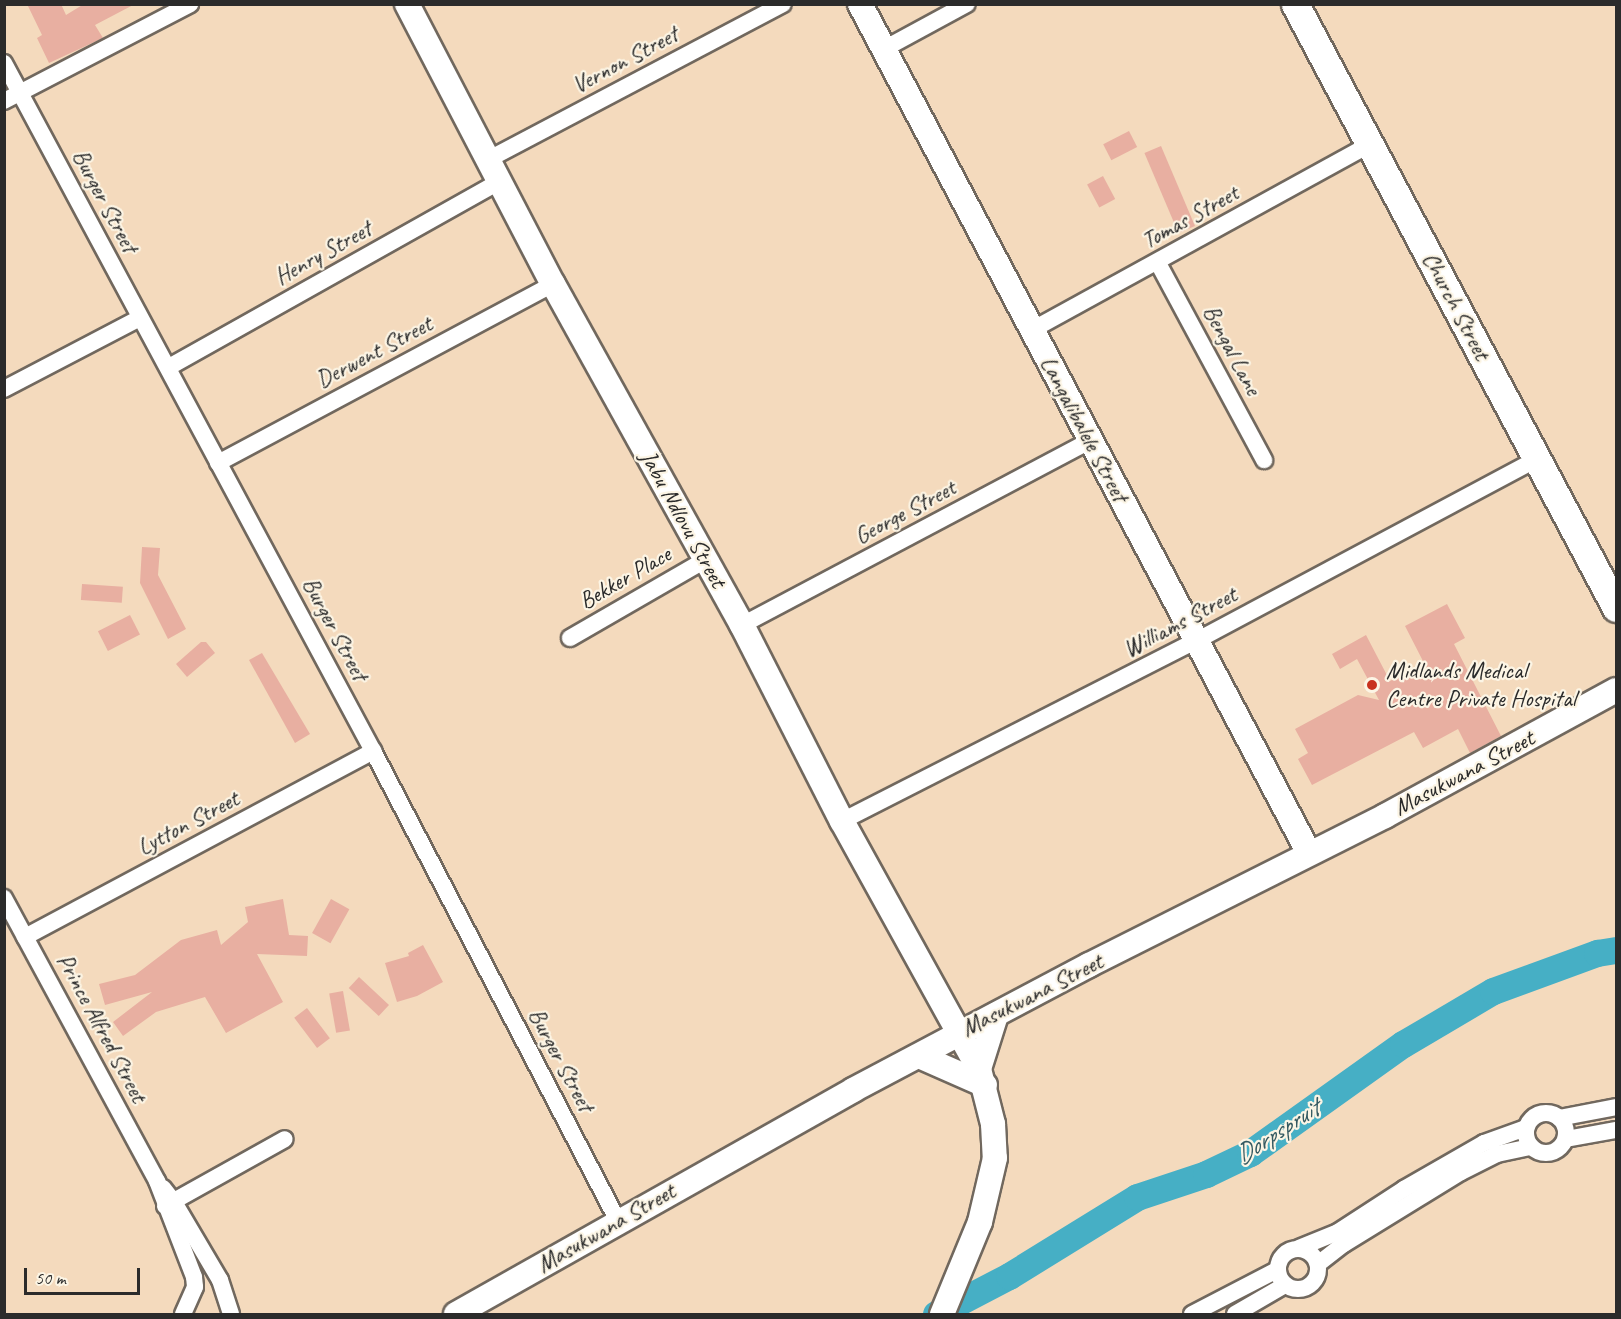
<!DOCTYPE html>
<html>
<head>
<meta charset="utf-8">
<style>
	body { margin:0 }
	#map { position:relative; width:1621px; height:1319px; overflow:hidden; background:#f4dabd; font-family:Caveat,sans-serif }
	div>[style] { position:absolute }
	.river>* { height:27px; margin:-13.5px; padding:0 13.5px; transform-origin:13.5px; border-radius:13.5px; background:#46afc5 }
	.building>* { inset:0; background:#e8afa1; transform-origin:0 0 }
	.roads { filter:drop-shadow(2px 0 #71685e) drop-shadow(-2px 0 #71685e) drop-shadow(0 2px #71685e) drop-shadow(0 -2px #71685e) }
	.street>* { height:16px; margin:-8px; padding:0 8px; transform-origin:8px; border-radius:8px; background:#fff }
	.street>.ring { margin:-8px; padding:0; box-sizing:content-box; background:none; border:16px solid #fff; border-radius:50% }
	.secondary>* { height:24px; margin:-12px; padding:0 12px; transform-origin:12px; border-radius:12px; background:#fff }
	.primary>* { height:27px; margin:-13.5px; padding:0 13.5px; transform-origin:13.5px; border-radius:13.5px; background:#fff }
	.dots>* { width:16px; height:16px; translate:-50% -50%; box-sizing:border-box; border:3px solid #fcf5e5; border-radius:50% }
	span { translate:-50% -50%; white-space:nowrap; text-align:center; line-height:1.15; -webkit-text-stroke:4.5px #fcf5e5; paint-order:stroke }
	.street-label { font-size:24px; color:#2b2b2b }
	.poi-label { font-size:24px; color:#2b2b2b }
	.left { translate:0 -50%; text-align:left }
	.water-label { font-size:26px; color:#345961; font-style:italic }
	.frame { position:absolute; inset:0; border:6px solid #2b2b2b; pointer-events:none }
	.scale { position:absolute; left:24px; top:1268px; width:116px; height:27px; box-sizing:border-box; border:3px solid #2b2b2b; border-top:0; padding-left:8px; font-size:18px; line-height:21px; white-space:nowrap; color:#2b2b2b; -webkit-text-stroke:4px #fcf5e5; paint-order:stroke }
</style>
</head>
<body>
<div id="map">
	<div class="river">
		<div style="left:936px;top:1314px;width:82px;rotate:-27.5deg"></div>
		<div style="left:1009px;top:1276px;width:150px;rotate:-31.7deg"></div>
		<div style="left:1137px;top:1197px;width:73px;rotate:-18.4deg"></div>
		<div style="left:1206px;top:1174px;width:49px;rotate:-25.5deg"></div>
		<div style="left:1250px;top:1153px;width:188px;rotate:-35.5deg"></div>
		<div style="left:1403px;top:1044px;width:104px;rotate:-30.5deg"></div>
		<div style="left:1493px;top:991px;width:111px;rotate:-20.1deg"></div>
		<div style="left:1597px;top:953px;width:19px;rotate:-9deg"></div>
	</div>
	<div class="building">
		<div style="clip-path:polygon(27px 4px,61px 4px,66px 15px,84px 4px,135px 4px,95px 25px,103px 38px,49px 63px,37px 38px,42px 35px)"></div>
		<div style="left:1129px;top:131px;width:18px;height:29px;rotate:63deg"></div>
		<div style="left:1161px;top:146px;width:87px;height:18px;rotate:67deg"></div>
		<div style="left:1103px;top:176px;width:26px;height:18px;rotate:62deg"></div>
		<div style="clip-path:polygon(142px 547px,160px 548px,158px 575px,186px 629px,168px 639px,140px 583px)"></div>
		<div style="left:82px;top:584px;width:41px;height:16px;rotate:4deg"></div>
		<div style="clip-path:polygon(1447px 604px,1465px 638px,1454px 644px,1501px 736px,1470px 753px,1458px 729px,1423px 748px,1414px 732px,1312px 785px,1298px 759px,1308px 753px,1295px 729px,1358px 695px,1379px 700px,1357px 659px,1340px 669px,1332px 654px,1366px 635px,1390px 681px,1424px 663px,1405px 626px)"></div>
		<div style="left:130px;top:615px;width:22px;height:36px;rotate:63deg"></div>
		<div style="clip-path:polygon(201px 642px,206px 642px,215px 653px,187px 677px,176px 664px)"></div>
		<div style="clip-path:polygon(262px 653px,310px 734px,295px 743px,249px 660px)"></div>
		<div style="clip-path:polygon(283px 899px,289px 935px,308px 936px,307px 956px,257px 954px,283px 1002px,226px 1033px,205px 997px,156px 1012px,123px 1036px,113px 1022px,152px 992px,105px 1005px,99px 984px,135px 975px,181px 940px,217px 930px,221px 945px,248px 922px,245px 907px)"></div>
		<div style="left:331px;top:899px;width:21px;height:39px;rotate:29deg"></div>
		<div style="clip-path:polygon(423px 945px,443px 982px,417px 996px,397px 1002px,385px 963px,409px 956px,408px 953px)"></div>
		<div style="left:359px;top:977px;width:41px;height:15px;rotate:43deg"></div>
		<div style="left:343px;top:991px;width:40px;height:14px;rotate:80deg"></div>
		<div style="left:307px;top:1008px;width:38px;height:16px;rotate:53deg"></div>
	</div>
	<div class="roads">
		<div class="street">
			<div style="left:884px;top:49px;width:94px;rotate:-28.5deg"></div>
			<div style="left:4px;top:63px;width:781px;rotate:61.79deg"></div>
			<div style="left:373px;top:751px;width:530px;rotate:62.47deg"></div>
			<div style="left:4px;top:101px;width:210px;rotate:-27.5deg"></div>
			<div style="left:489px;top:159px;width:332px;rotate:-27.8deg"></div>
			<div style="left:1158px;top:263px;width:224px;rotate:61.7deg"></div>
			<div style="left:1032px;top:330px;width:386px;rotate:-28.8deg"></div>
			<div style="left:169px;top:367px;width:380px;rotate:-29.3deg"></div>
			<div style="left:4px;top:389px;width:153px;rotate:-27.6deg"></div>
			<div style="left:218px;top:463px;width:380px;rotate:-28.1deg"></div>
			<div style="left:742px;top:625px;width:394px;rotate:-27.9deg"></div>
			<div style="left:570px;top:638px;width:156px;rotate:-30deg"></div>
			<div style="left:842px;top:821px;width:397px;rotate:-27deg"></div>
			<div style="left:1196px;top:641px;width:387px;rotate:-28.1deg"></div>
			<div style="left:4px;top:898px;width:322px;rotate:61.6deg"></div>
			<div style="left:157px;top:1181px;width:103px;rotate:68.9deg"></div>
			<div style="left:194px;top:1277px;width:10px;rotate:84deg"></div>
			<div style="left:195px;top:1287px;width:30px;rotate:114deg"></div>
			<div style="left:25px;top:937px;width:395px;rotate:-28.1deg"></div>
			<div class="ring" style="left:1526px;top:1113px;width:24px;height:24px"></div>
			<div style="left:1559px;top:1118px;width:58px;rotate:-10.9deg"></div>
			<div style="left:1566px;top:1139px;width:51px;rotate:-10.2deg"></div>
			<div style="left:163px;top:1188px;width:18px;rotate:52deg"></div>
			<div style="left:174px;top:1202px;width:91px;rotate:59.5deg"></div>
			<div style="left:220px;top:1280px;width:36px;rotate:72deg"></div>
			<div style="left:165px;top:1206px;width:137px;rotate:-29.2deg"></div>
			<div style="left:1299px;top:1248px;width:42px;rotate:-22.3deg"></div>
			<div style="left:1338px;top:1232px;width:79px;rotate:-33.1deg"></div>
			<div style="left:1404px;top:1189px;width:92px;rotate:-29.9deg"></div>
			<div style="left:1484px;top:1143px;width:45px;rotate:-19.7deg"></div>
			<div class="ring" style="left:1278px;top:1249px;width:24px;height:24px"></div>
			<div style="left:1318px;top:1264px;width:33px;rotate:-38deg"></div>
			<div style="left:1344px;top:1244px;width:137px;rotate:-31.6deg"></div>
			<div style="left:1461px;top:1172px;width:40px;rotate:-26.6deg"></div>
			<div style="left:1497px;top:1154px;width:35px;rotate:-12deg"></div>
			<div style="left:1192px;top:1314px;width:96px;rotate:-27.4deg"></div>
			<div style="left:1235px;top:1314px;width:58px;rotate:-30.1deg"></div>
		</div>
		<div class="secondary">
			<div style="left:407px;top:4px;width:316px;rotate:62.5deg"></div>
			<div style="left:553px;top:284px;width:390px;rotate:61deg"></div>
			<div style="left:742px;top:625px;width:220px;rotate:63deg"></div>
			<div style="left:842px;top:821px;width:283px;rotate:61.1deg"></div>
			<div style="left:979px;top:1069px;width:57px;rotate:75.7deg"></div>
			<div style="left:993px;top:1124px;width:34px;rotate:87deg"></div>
			<div style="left:995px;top:1158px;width:66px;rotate:103.2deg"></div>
			<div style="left:980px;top:1222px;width:100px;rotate:112.4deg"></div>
			<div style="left:860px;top:4px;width:960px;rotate:62.13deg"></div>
			<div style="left:919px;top:1056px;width:72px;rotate:23.7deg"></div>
			<div style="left:979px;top:1069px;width:57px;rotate:-72.5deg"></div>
			<div style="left:456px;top:1314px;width:456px;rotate:-29.4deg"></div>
			<div style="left:853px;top:1090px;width:267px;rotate:-27.9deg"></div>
			<div style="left:1089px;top:965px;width:331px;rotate:-26.7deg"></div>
			<div style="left:1385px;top:816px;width:263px;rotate:-28.6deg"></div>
		</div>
		<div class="primary">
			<div style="left:1295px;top:4px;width:684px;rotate:62.01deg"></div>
		</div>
	</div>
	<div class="dots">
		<div style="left:1372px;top:685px;background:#c8321e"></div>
	</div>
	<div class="street-label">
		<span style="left:625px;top:60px;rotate:-28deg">Vernon Street</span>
		<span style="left:105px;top:201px;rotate:62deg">Burger Street</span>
		<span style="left:1190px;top:217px;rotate:-29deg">Tomas Street</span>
		<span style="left:323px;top:253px;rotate:-29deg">Henry Street</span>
		<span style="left:1456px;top:306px;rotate:62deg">Church Street</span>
		<span style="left:1232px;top:350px;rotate:62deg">Bengal Lane</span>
		<span style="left:374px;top:352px;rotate:-28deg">Derwent Street</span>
		<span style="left:1084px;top:429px;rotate:62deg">Langalibalele Street</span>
		<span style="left:905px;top:512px;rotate:-28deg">George Street</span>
		<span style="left:683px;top:519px;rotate:61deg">Jabu Ndlovu Street</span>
		<span style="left:625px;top:578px;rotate:-30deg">Bekker Place</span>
		<span style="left:1180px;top:622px;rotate:-28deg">Williams Street</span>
		<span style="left:335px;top:629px;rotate:62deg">Burger Street</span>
		<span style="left:1464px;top:773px;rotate:-28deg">Masukwana Street</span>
		<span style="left:188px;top:823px;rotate:-28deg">Lytton Street</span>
		<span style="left:1032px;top:995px;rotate:-27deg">Masukwana Street</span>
		<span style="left:102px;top:1028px;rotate:62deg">Prince Alfred Street</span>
		<span style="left:561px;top:1060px;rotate:62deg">Burger Street</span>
		<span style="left:606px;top:1228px;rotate:-30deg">Masukwana Street</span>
	</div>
	<div class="poi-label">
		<span class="left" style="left:1386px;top:685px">Midlands Medical<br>Centre Private Hospital</span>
	</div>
	<div class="water-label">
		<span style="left:1277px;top:1132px;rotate:-33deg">Dorpspruit</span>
	</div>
	<div class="frame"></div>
	<div class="scale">50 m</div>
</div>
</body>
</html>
